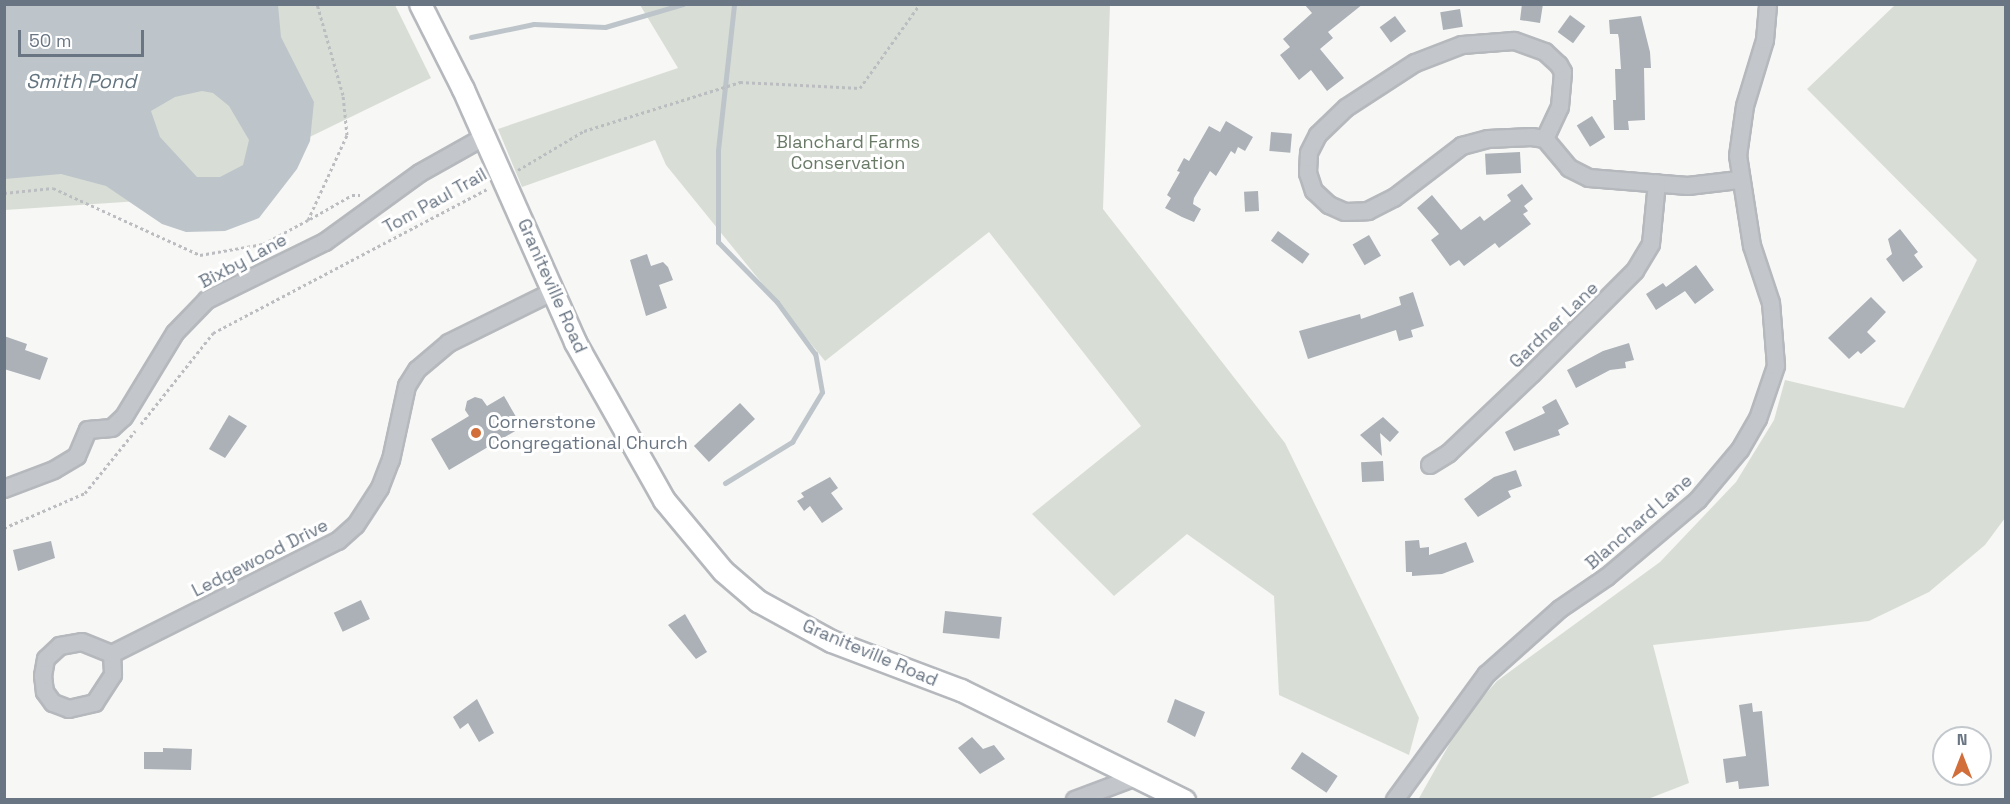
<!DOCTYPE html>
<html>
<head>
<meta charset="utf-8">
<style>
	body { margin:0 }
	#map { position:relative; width:2010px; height:804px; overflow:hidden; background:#f7f7f5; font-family:"Space Grotesk",sans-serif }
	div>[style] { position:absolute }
	.green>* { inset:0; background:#d8ded6 }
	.water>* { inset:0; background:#bdc5ca }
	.stream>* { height:5px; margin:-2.5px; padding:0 2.5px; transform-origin:2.5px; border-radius:2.5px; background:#bdc5ca }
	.building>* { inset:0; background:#abb1b7; transform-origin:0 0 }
	.path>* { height:3px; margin-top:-1.5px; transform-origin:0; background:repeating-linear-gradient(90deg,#bbbdc0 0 3px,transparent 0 6px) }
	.roads { filter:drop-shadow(2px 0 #b5b8bc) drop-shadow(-2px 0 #b5b8bc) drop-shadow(0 2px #b5b8bc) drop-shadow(0 -2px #b5b8bc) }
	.minor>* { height:16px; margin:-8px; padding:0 8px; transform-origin:8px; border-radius:8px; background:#c3c6ca }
	.major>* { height:21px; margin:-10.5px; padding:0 10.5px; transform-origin:10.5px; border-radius:10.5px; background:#fff }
	.dots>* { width:16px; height:16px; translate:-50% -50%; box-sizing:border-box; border:3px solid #fff; border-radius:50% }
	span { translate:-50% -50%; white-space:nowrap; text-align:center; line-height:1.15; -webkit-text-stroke:6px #fff; paint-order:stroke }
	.park-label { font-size:18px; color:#697a67 }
	.street-label { font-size:18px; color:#697583 }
	.poi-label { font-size:18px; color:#697583 }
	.left { translate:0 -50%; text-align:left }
	.water-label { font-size:20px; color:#65757f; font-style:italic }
	.frame { position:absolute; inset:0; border:6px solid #697583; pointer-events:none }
	.north { position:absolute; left:1932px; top:726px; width:60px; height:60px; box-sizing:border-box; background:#fff; border:2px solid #c3c8cd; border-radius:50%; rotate:0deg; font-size:16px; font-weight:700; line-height:24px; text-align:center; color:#697583 }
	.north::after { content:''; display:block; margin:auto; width:21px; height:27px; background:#d16e3a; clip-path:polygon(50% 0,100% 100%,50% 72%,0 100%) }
	.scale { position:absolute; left:18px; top:30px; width:126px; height:27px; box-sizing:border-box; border:3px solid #697583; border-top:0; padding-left:8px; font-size:18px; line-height:21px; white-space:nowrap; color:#697583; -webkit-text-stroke:4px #fff; paint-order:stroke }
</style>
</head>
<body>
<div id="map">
	<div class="green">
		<div style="clip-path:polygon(5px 5px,395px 5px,431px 78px,184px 198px,5px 210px)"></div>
		<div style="clip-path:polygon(640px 5px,1110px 5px,1103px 209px,1285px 443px,1419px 718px,1409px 755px,1279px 695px,1274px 596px,1187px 534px,1114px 596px,1032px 514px,1141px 426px,989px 232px,825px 361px,666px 165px,655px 140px,522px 187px,498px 129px,678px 68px)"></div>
		<div style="clip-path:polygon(1895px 5px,2005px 5px,2005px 518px,1985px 545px,1929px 592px,1869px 621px,1653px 645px,1689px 783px,1648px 799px,1418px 800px,1464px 718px,1497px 681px,1660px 562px,1736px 482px,1774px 420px,1785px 380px,1904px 408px,1977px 260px,1807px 89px)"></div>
	</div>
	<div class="water">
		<div style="clip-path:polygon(evenodd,5px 4px,278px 5px,281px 37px,314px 102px,310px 141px,297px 169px,259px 218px,225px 231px,186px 232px,162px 224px,106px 186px,61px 174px,5px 179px,5px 4px,202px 91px,213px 93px,229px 106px,249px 140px,243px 165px,220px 177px,197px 177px,160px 137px,151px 111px,175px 97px,202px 91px)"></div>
	</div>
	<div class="stream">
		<div style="left:471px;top:37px;width:64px;rotate:-11.7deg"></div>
		<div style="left:534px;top:24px;width:71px;rotate:2.4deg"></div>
		<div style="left:605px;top:27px;width:81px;rotate:-16.4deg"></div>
		<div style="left:725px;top:483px;width:79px;rotate:-31.5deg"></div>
		<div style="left:792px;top:442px;width:58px;rotate:-59deg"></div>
		<div style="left:822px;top:392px;width:39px;rotate:-100deg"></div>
		<div style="left:815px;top:354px;width:64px;rotate:-126.2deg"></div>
		<div style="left:777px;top:302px;width:84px;rotate:-134.5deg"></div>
		<div style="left:718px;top:242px;width:92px;rotate:-90deg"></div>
		<div style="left:718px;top:150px;width:147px;rotate:-83.7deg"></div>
	</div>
	<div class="building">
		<div style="clip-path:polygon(1304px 4px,1363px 4px,1328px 32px,1333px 38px,1320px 49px,1344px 78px,1327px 91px,1311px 70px,1299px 80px,1280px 55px,1290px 47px,1283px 39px,1312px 13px)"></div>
		<div style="clip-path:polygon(1522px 4px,1543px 4px,1540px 23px,1520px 20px)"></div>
		<div style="left:1460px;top:9px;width:18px;height:20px;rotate:81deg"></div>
		<div style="left:1570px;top:15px;width:19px;height:21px;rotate:36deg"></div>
		<div style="left:1395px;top:16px;width:19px;height:19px;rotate:54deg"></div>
		<div style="clip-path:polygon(1641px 16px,1650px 52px,1651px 68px,1644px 68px,1645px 120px,1628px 121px,1629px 130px,1614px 130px,1613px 100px,1616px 100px,1615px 69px,1621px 69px,1619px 39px,1618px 34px,1610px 34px,1609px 20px)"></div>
		<div style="left:1592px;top:116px;width:25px;height:18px;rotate:58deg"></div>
		<div style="clip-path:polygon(1226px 121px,1253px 137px,1245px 151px,1238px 147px,1235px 154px,1231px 151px,1216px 176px,1210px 171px,1194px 198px,1193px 204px,1201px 209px,1194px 222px,1182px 217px,1165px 208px,1171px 198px,1167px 195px,1180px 172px,1177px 171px,1184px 158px,1189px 161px,1209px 126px,1220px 132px)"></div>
		<div style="left:1271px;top:132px;width:21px;height:19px;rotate:5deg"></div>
		<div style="left:1520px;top:152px;width:21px;height:35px;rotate:87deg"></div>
		<div style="clip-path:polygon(1522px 184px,1533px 199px,1524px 206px,1528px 211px,1523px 214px,1531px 224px,1499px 248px,1495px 243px,1464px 266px,1459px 260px,1450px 266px,1431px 240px,1439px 234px,1417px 208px,1432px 195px,1461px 230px,1480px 216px,1484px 221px,1511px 201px,1507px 195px)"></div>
		<div style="left:1258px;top:191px;width:20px;height:14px;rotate:87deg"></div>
		<div style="clip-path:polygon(1900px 229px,1918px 252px,1914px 255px,1923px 267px,1903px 282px,1886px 259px,1892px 254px,1888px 239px)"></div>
		<div style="left:1278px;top:231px;width:39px;height:12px;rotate:36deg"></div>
		<div style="left:1369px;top:235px;width:24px;height:19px;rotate:60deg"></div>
		<div style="clip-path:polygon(647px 254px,651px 266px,663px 262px,668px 267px,673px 280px,659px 285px,667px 308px,646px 316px,630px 260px)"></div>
		<div style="clip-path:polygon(1696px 265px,1714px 290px,1695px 304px,1685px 291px,1656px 310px,1646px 294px,1663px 283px,1666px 287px)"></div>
		<div style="clip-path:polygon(1413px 292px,1424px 326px,1411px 330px,1413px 337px,1399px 341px,1396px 330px,1308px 359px,1299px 331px,1360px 314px,1361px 319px,1401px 305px,1399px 297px)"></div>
		<div style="clip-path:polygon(1871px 297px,1886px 312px,1867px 332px,1876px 341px,1861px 354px,1858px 351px,1849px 359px,1828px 338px)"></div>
		<div style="clip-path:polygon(4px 336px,27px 344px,25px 350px,48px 358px,40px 380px,4px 369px)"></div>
		<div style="clip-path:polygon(1629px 343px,1634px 360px,1625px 362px,1626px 368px,1610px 370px,1576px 388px,1567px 370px,1603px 351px)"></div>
		<div style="clip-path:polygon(504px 396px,522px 427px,449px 470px,431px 439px,469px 416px,465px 410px,467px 401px,475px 397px,482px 399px,487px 406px)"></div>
		<div style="clip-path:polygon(1556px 399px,1569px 424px,1558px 430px,1560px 435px,1514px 451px,1505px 432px,1545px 413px,1542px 407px)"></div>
		<div style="left:740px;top:403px;width:22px;height:63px;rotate:47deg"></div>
		<div style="clip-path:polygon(229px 415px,247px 426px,225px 458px,209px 449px)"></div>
		<div style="clip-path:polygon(1383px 417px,1399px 432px,1390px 442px,1380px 433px,1382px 456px,1360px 435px)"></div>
		<div style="left:1383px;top:461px;width:20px;height:22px;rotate:87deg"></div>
		<div style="clip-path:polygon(1516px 470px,1522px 486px,1508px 491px,1511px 497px,1478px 517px,1464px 499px,1494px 477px)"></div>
		<div style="clip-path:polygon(830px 477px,838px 488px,831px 493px,843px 509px,822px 523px,810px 506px,804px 511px,797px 501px,804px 497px,801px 493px)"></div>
		<div style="clip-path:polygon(1419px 540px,1420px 548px,1429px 547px,1429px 555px,1466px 542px,1474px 562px,1442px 574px,1412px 576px,1412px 572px,1406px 572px,1405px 541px)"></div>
		<div style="clip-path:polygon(51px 541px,55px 558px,18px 571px,13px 550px)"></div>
		<div style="left:361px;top:600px;width:21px;height:30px;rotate:65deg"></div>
		<div style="left:945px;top:611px;width:57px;height:22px;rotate:6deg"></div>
		<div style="clip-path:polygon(685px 614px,707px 652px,696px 659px,668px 625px)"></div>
		<div style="clip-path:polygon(477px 699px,494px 733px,479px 742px,468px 723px,460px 729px,453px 717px)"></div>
		<div style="clip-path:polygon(1175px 699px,1205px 712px,1195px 737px,1167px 722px)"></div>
		<div style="clip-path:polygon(1752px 703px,1753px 712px,1762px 711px,1769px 786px,1739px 789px,1738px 781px,1726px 783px,1723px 759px,1746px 756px,1739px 705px)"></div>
		<div style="clip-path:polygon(972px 737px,983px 749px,994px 745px,1005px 759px,980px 774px,958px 748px)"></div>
		<div style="clip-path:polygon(163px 748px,192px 749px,191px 770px,144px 769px,144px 752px,163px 752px)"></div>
		<div style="left:1302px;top:752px;width:43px;height:20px;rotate:34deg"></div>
	</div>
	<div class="path">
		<div style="left:518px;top:170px;width:77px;rotate:-30.6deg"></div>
		<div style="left:584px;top:131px;width:164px;rotate:-17.4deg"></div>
		<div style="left:740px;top:82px;width:120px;rotate:2.9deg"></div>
		<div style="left:860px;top:88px;width:103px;rotate:-54.5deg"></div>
		<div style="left:4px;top:193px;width:49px;rotate:-5.8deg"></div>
		<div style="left:53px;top:188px;width:162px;rotate:24.5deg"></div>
		<div style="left:200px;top:255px;width:64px;rotate:-9.9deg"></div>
		<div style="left:263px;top:244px;width:51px;rotate:-28.1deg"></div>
		<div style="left:308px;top:220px;width:94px;rotate:-65.4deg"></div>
		<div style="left:347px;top:135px;width:40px;rotate:-95.7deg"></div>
		<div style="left:343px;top:95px;width:95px;rotate:-105.9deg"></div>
		<div style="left:310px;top:219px;width:48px;rotate:-29.7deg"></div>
		<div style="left:352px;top:195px;width:8px"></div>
		<div style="left:141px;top:424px;width:116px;rotate:-51.6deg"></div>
		<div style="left:213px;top:333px;width:310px;rotate:-27.7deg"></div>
		<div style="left:4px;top:528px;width:88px;rotate:-23.4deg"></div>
		<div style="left:85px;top:493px;width:80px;rotate:-51.1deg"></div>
	</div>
	<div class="roads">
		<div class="minor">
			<div style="left:1545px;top:139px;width:35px;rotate:-65deg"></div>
			<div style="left:1560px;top:107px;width:35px;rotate:-85deg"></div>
			<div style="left:1563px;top:72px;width:8px;rotate:-120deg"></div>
			<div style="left:1559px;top:65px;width:19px;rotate:-137deg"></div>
			<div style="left:1545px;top:52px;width:33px;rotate:-160deg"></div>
			<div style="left:1514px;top:41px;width:52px;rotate:175.6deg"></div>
			<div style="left:1462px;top:45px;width:50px;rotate:159deg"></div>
			<div style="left:1415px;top:63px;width:82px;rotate:146.9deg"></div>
			<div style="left:1346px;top:108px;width:39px;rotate:136deg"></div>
			<div style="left:1318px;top:135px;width:20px;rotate:117deg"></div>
			<div style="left:1309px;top:153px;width:20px;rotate:93deg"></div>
			<div style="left:1308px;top:173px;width:19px;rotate:72deg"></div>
			<div style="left:1314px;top:191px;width:21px;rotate:43deg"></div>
			<div style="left:1329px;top:205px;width:17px;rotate:24deg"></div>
			<div style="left:1345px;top:212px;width:23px;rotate:-2deg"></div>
			<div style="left:1368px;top:211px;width:29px;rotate:-27deg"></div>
			<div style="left:1394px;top:198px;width:86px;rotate:-37.4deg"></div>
			<div style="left:1462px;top:146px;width:27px;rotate:-15deg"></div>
			<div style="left:1488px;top:139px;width:44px;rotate:-2.6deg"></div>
			<div style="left:1532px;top:137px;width:13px;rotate:9deg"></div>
			<div style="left:1545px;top:139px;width:38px;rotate:50deg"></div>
			<div style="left:1569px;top:168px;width:22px;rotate:27deg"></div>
			<div style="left:1589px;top:178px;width:99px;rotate:4.6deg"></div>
			<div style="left:1688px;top:186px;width:51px;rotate:-6.7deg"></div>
			<div style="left:1430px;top:465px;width:22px;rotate:-32deg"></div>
			<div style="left:1449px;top:453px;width:115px;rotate:-43.6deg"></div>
			<div style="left:1532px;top:374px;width:146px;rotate:-45deg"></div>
			<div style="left:1635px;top:271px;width:31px;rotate:-59deg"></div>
			<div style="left:1651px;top:244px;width:61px;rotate:-84.4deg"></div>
			<div style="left:4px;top:489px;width:53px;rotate:-20.8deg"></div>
			<div style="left:54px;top:470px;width:27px;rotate:-31deg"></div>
			<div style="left:77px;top:456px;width:28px;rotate:-67deg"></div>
			<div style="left:88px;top:430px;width:24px;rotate:-5deg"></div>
			<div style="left:112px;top:428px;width:16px;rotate:-43deg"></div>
			<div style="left:124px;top:417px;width:98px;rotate:-58.7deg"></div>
			<div style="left:175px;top:333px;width:46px;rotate:-45.9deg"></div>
			<div style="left:207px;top:300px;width:131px;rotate:-26.2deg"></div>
			<div style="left:325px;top:242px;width:117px;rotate:-36deg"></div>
			<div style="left:420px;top:173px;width:73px;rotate:-29.4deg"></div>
			<div style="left:112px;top:654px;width:21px;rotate:87deg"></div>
			<div style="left:113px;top:675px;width:33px;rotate:123deg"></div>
			<div style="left:95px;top:703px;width:27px;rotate:167deg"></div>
			<div style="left:69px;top:709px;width:17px;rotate:-159deg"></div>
			<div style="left:53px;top:703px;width:14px;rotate:-126deg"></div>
			<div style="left:45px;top:692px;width:16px;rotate:-97deg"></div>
			<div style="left:43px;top:676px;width:17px;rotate:-80deg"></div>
			<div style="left:46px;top:659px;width:19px;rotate:-43deg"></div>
			<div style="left:60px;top:646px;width:22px;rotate:-10deg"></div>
			<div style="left:82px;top:642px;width:32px;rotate:22deg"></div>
			<div style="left:112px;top:654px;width:253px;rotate:-26.6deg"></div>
			<div style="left:338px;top:541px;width:24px;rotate:-42deg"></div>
			<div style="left:356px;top:525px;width:44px;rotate:-57deg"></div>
			<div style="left:380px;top:488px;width:30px;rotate:-69deg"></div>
			<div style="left:391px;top:460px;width:76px;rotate:-77.8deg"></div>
			<div style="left:407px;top:386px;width:19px;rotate:-58deg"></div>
			<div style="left:417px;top:370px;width:42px;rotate:-40.2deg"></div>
			<div style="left:449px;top:343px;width:115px;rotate:-26.3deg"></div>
			<div style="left:1075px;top:800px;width:65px;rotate:-20.7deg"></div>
			<div style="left:1395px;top:800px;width:155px;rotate:-53.9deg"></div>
			<div style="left:1486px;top:675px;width:99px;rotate:-41.7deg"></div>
			<div style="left:1560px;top:609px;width:57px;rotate:-34.2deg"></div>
			<div style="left:1607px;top:577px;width:119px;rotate:-40.2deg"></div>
			<div style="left:1698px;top:500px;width:65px;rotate:-50deg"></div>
			<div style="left:1740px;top:450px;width:36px;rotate:-60deg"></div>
			<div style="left:1758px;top:419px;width:56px;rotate:-71.2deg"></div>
			<div style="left:1776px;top:366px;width:63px;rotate:-94.5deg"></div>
			<div style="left:1771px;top:303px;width:60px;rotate:-108.4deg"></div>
			<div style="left:1752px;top:246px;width:91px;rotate:-98.8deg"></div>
			<div style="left:1738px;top:156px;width:50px;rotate:-82deg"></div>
			<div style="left:1745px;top:106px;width:69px;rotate:-73.1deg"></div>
			<div style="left:1765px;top:40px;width:36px;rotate:-85deg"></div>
		</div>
		<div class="major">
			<div style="left:420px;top:4px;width:95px;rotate:63.2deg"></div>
			<div style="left:463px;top:89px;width:277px;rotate:66.1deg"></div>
			<div style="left:575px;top:342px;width:181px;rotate:60.6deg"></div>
			<div style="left:664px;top:500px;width:92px;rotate:50.3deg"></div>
			<div style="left:723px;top:571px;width:46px;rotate:40.6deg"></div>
			<div style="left:758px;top:601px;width:83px;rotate:28.7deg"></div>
			<div style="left:831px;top:641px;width:139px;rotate:20.7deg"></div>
			<div style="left:961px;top:690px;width:249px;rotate:26.3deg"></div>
		</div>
	</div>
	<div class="dots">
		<div style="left:476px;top:433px;background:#d16e3a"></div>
	</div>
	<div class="park-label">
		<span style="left:848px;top:153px">Blanchard Farms<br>Conservation</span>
	</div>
	<div class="street-label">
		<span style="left:435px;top:201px;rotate:-29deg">Tom Paul Trail</span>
		<span style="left:243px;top:261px;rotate:-28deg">Bixby Lane</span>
		<span style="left:552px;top:286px;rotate:66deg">Graniteville Road</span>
		<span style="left:1554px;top:325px;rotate:-44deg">Gardner Lane</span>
		<span style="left:1639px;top:522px;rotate:-41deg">Blanchard Lane</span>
		<span style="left:260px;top:558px;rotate:-27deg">Ledgewood Drive</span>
		<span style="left:870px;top:653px;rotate:23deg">Graniteville Road</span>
	</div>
	<div class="poi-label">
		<span class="left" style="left:488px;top:433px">Cornerstone<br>Congregational Church</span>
	</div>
	<div class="water-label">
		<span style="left:81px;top:81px">Smith Pond</span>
	</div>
	<div class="frame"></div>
	<div class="north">N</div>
	<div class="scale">50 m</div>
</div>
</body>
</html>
